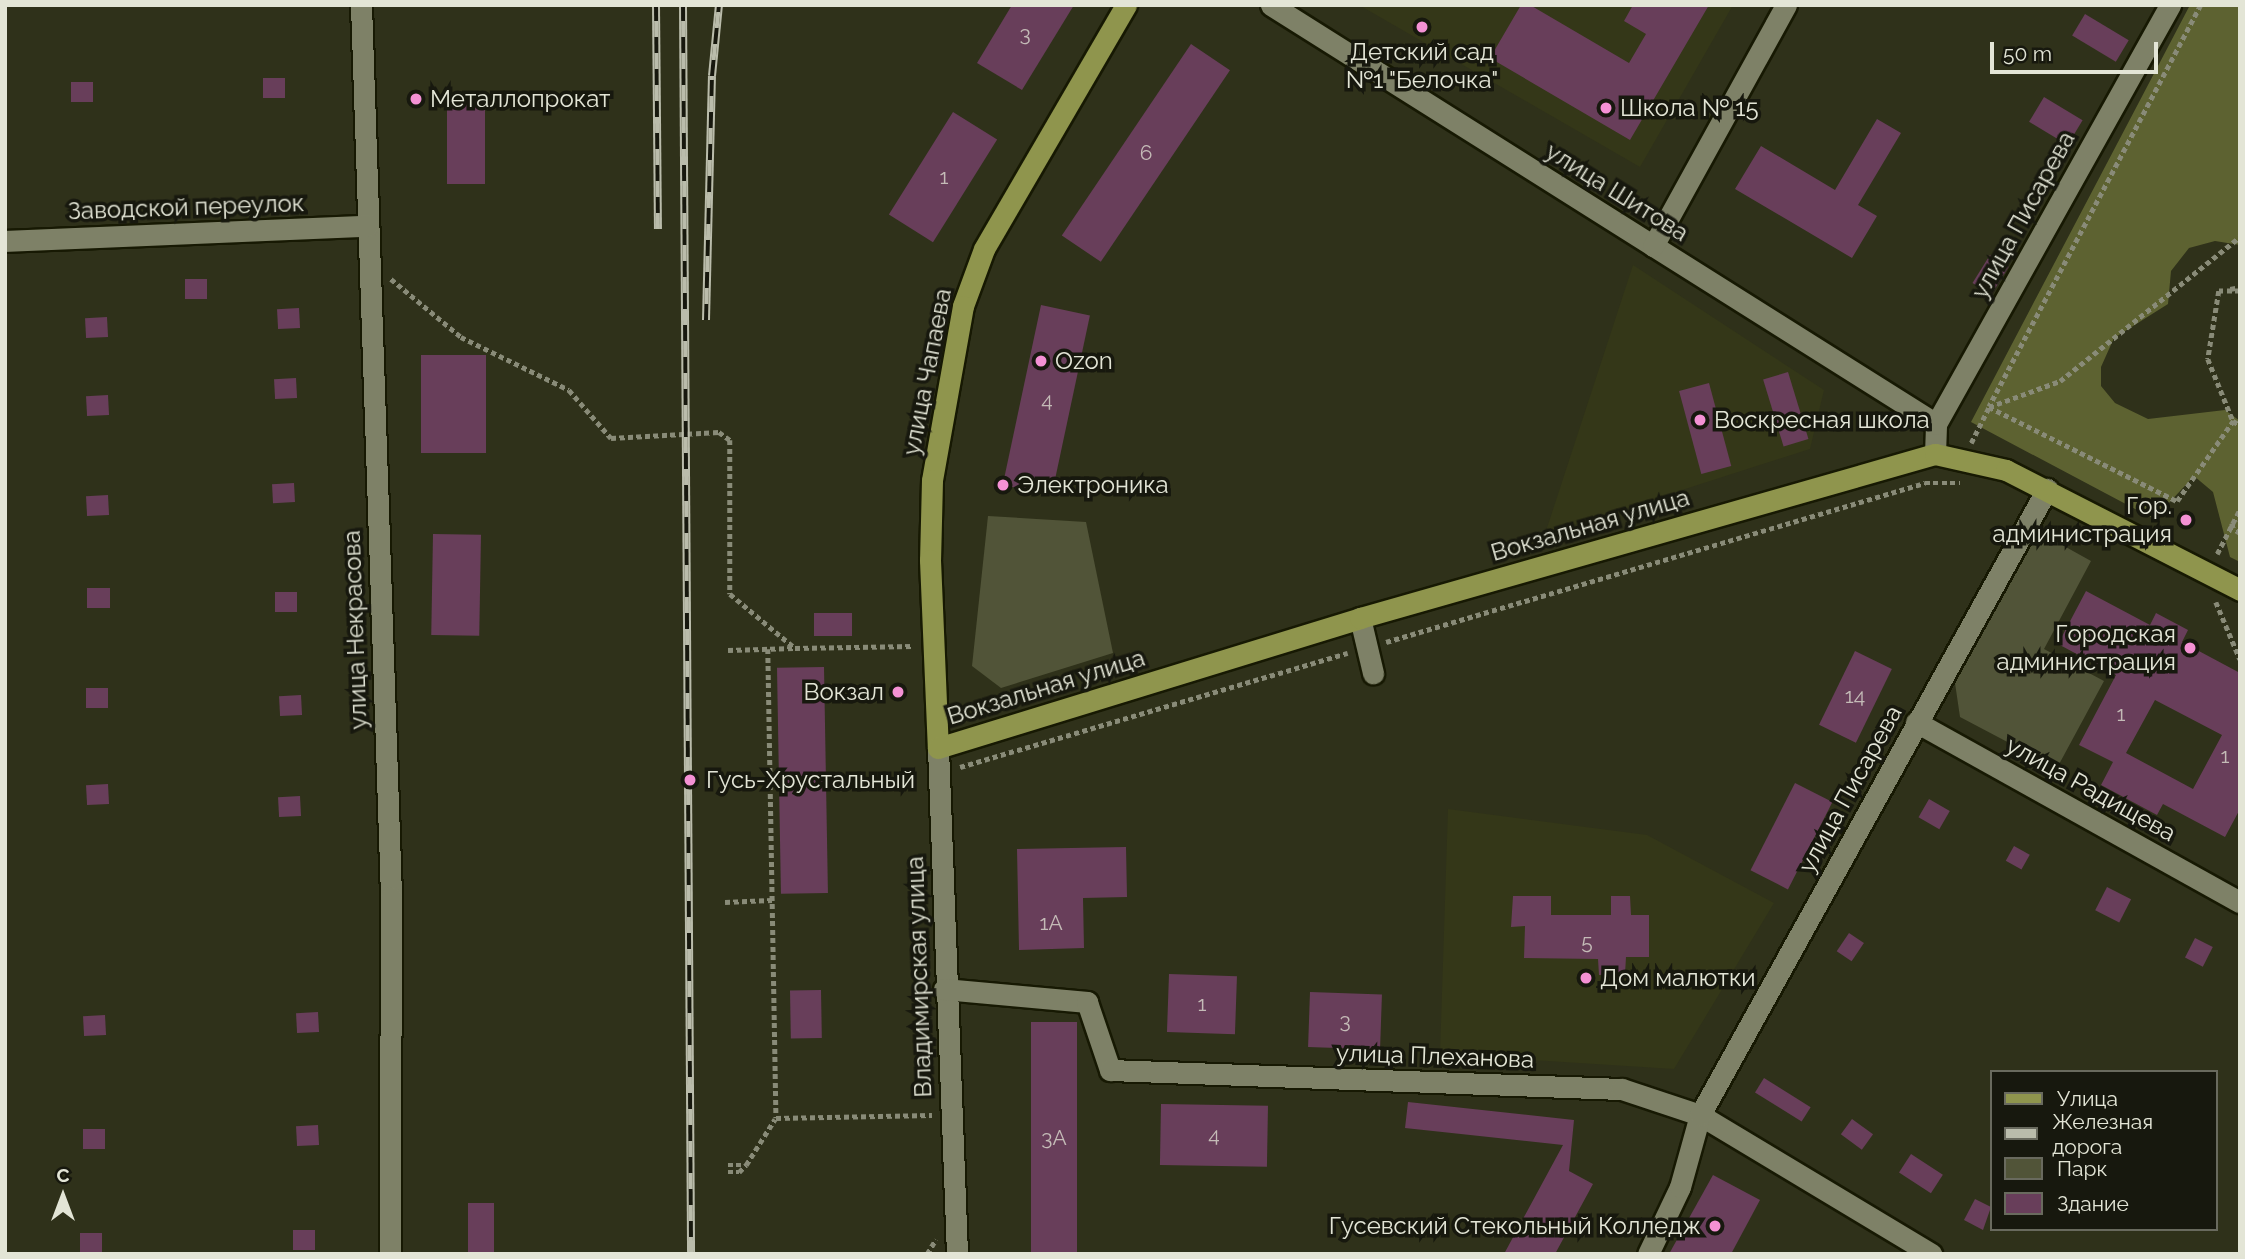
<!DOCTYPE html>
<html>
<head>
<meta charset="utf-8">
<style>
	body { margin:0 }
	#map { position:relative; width:2245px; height:1259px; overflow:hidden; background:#2f311a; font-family:Raleway,sans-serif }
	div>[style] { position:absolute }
	.built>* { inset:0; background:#343718 }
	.green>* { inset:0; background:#515438 }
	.forest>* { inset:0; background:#5d6231 }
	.building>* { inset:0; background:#683e5a; transform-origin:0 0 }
	.path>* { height:4.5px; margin-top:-2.25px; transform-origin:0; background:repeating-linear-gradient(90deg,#898b78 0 5px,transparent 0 8.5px) }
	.roads { filter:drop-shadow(2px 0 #171903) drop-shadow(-2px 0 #171903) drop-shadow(0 2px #171903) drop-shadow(0 -2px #171903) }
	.minor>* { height:21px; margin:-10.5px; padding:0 10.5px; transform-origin:10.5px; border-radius:10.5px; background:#7e8167 }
	.major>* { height:21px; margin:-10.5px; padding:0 10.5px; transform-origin:10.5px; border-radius:10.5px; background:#8f954d }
	.rail>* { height:8px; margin-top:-4px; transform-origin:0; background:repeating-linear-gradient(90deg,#17180e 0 16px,#babcab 0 32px); box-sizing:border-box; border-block:2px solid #babcab }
	.dots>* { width:19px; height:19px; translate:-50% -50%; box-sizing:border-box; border:4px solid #17180e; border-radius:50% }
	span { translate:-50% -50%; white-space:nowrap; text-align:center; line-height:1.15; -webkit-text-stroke:7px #17180e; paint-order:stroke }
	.number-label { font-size:21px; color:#c4bbb7 }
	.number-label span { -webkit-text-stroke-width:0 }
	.poi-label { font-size:24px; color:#e3e5d6 }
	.left { translate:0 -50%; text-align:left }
	.right { translate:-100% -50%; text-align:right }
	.street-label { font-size:24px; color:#e3e5d6 }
	.frame { position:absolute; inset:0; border:7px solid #e3e5d6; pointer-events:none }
	.legend { position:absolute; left:1990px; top:1070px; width:228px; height:161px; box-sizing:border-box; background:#17180e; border:2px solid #696a5e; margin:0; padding:9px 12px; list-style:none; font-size:21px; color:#e3e5d6 }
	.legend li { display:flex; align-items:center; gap:14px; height:35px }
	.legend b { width:35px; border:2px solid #696a5e }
	.north { position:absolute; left:28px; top:1161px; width:70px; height:70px; -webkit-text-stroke:5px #17180e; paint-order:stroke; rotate:0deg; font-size:19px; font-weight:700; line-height:28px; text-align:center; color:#e3e5d6 }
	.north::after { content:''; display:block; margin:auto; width:24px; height:32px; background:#e3e5d6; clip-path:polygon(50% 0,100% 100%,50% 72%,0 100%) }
	.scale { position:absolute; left:1990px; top:42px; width:168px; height:32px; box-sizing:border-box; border:4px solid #e3e5d6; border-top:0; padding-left:9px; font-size:21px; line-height:24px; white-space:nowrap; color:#e3e5d6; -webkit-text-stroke:5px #17180e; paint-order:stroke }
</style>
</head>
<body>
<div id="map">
	<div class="built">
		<div style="clip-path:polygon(1359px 5px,1733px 5px,1640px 167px)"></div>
		<div style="clip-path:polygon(1633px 265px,1824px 390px,1810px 449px,1545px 534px)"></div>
		<div style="clip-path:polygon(1448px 809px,1647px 835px,1774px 903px,1674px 1069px,1440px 1054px)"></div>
	</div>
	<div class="green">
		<div style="clip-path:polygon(988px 516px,1086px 522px,1113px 653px,1001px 688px,972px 666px)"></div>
		<div style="clip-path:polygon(2037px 531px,2091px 561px,2044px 649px,2104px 681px,2057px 768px,1960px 717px,1955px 683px)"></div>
	</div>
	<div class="forest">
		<div style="clip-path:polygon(2190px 5px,2240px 5px,2240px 245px,2215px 241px,2189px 248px,2171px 271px,2168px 304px,2114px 338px,2101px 367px,2101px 386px,2115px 403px,2148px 419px,2225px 410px,2240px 421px,2240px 562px,2230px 557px,2213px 492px,2194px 476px,2154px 519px,1971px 422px)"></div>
	</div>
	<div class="building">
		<div style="clip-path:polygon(1012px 5px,1074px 5px,1022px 90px,977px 63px)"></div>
		<div style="clip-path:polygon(1521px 5px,1530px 5px,1629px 63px,1646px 34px,1624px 21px,1633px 5px,1709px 5px,1630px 140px,1490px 58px)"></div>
		<div style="left:2085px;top:14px;width:51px;height:25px;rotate:31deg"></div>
		<div style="left:1191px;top:44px;width:47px;height:231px;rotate:34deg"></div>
		<div style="left:263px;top:78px;width:22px;height:20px"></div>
		<div style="left:71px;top:82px;width:22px;height:20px"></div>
		<div style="left:2044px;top:97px;width:45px;height:29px;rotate:31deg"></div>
		<div style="left:447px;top:98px;width:38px;height:86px"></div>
		<div style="left:953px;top:112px;width:52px;height:121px;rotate:32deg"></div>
		<div style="clip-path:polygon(1877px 119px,1901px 133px,1858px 205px,1877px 216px,1852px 258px,1735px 189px,1761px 146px,1835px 190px)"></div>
		<div style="left:1990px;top:255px;width:22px;height:33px;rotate:32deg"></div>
		<div style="left:185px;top:279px;width:22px;height:20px"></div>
		<div style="left:1041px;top:305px;width:50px;height:184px;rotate:12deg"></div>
		<div style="left:299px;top:308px;width:20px;height:22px;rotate:87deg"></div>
		<div style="left:107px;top:317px;width:20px;height:22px;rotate:87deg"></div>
		<div style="left:421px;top:355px;width:65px;height:98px"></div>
		<div style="left:1788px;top:372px;width:70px;height:26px;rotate:73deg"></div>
		<div style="left:296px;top:378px;width:20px;height:22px;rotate:87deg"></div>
		<div style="left:1709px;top:383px;width:86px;height:31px;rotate:75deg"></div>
		<div style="left:108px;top:395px;width:20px;height:22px;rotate:87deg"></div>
		<div style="left:294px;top:483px;width:19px;height:22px;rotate:87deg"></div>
		<div style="left:108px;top:495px;width:20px;height:22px;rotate:87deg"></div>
		<div style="left:433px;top:534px;width:48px;height:101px;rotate:1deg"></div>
		<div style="left:87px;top:588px;width:23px;height:20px"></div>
		<div style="clip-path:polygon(evenodd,2086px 591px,2150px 625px,2156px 613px,2188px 630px,2182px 642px,2240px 673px,2240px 809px,2225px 837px,2163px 804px,2157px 815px,2101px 785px,2113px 762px,2079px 745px,2116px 675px,2058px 644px,2086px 591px,2155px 700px,2222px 735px,2193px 789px,2126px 753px,2155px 700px)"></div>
		<div style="left:275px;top:592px;width:22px;height:20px"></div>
		<div style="left:852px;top:613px;width:23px;height:38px;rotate:90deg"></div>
		<div style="left:1855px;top:651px;width:41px;height:82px;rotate:26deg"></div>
		<div style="left:824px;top:667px;width:226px;height:47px;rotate:89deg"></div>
		<div style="left:86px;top:688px;width:22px;height:20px"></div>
		<div style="left:301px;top:695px;width:20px;height:22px;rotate:87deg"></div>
		<div style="left:1795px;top:783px;width:42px;height:98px;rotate:27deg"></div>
		<div style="left:108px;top:784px;width:20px;height:22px;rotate:87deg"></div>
		<div style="left:300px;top:796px;width:20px;height:22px;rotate:87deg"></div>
		<div style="left:1929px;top:799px;width:24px;height:21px;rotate:30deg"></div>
		<div style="left:2014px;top:846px;width:18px;height:17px;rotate:29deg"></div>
		<div style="clip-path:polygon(1126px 847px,1127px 897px,1083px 898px,1084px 948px,1019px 950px,1017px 849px)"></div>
		<div style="left:2107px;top:887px;width:27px;height:26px;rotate:27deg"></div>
		<div style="clip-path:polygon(1513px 896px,1551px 896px,1551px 915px,1611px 915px,1611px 896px,1630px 896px,1631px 915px,1649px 915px,1649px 957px,1626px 957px,1625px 974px,1599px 975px,1598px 959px,1524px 958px,1525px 926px,1511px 927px)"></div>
		<div style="left:1849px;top:933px;width:18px;height:22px;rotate:34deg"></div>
		<div style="left:2195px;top:938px;width:20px;height:22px;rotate:27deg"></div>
		<div style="left:1169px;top:974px;width:68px;height:58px;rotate:2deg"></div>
		<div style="left:821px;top:990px;width:48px;height:31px;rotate:89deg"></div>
		<div style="left:1310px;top:992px;width:72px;height:55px;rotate:2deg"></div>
		<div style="left:318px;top:1012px;width:20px;height:22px;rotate:87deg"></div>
		<div style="left:105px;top:1015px;width:20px;height:22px;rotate:87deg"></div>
		<div style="left:1031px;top:1022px;width:46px;height:232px"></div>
		<div style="left:1764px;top:1078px;width:55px;height:17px;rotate:32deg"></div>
		<div style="clip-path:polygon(1408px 1102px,1574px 1120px,1569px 1171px,1593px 1184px,1555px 1254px,1504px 1254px,1563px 1145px,1405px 1128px)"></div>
		<div style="left:1161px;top:1104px;width:107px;height:61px;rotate:1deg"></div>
		<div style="left:1852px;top:1119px;width:26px;height:19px;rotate:36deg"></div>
		<div style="left:318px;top:1125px;width:20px;height:22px;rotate:87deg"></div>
		<div style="left:83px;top:1129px;width:22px;height:20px"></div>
		<div style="left:1911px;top:1154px;width:38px;height:22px;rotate:33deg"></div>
		<div style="clip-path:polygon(1713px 1175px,1760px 1200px,1731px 1254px,1669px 1254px)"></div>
		<div style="clip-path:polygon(1975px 1199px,1991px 1207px,1983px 1230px,1964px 1220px)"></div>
		<div style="left:468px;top:1203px;width:26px;height:51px"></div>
		<div style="left:293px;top:1230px;width:22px;height:20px"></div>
		<div style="left:80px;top:1233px;width:22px;height:20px"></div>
	</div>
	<div class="path">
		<div style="left:2201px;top:5px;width:454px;rotate:117.8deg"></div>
		<div style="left:1989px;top:407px;width:210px;rotate:26.6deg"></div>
		<div style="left:2177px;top:501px;width:98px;rotate:-55deg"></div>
		<div style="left:391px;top:279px;width:91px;rotate:39.6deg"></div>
		<div style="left:461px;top:337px;width:120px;rotate:26.1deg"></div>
		<div style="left:569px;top:390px;width:64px;rotate:48.8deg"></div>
		<div style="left:611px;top:438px;width:108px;rotate:-3.2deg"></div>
		<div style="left:719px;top:432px;width:14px;rotate:36deg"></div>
		<div style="left:730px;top:440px;width:154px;rotate:90deg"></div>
		<div style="left:730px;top:594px;width:85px;rotate:39.7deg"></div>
		<div style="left:795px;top:648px;width:118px;rotate:-1deg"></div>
		<div style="left:2230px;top:289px;width:10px;rotate:-11deg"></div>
		<div style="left:2240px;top:291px;width:21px;rotate:180deg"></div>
		<div style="left:2219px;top:291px;width:69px;rotate:99.2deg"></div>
		<div style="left:2208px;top:359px;width:67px;rotate:68deg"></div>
		<div style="left:2233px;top:421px;width:8px;rotate:30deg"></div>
		<div style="left:1971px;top:443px;width:40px;rotate:-63.4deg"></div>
		<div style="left:1989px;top:407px;width:76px;rotate:-20.1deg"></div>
		<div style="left:2060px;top:381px;width:231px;rotate:-38.7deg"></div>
		<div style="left:2229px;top:526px;width:13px;rotate:32deg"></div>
		<div style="left:2230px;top:526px;width:10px;rotate:-17deg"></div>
		<div style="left:2217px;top:554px;width:51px;rotate:-62.9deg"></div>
		<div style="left:2216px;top:602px;width:62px;rotate:67.2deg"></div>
		<div style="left:1386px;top:642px;width:562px;rotate:-16.44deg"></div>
		<div style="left:1925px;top:483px;width:35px"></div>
		<div style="left:768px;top:649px;width:469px;rotate:89deg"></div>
		<div style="left:776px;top:1118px;width:156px;rotate:-1.1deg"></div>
		<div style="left:728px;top:650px;width:66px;rotate:-1.7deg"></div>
		<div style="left:960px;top:767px;width:404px;rotate:-16.4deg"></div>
		<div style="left:723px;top:780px;width:47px"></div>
		<div style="left:725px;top:902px;width:47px;rotate:-2.4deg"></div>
		<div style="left:728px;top:1165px;width:18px"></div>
		<div style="left:728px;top:1172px;width:11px"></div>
		<div style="left:739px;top:1172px;width:10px;rotate:-45deg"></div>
		<div style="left:746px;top:1165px;width:54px;rotate:-57.8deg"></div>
		<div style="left:927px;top:1254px;width:17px;rotate:-59deg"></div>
	</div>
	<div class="roads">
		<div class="minor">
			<div style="left:361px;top:5px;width:893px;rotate:88.07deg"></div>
			<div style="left:391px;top:897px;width:357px;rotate:90.2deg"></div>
			<div style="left:1271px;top:5px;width:786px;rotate:32.21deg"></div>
			<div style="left:5px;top:241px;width:363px;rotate:-2.4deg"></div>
			<div style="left:1653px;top:246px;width:275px;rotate:-61.1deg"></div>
			<div style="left:1935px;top:454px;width:30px;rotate:-88deg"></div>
			<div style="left:1936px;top:424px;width:480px;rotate:-60.8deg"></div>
			<div style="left:1360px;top:618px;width:57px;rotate:76.7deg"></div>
			<div style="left:1916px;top:722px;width:371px;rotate:29.1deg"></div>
			<div style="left:938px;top:748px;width:506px;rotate:87.85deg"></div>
			<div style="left:944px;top:989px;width:144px;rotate:5.2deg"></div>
			<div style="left:1087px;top:1002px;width:72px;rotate:71.3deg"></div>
			<div style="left:1110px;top:1070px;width:512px;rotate:2.13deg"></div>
			<div style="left:1622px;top:1089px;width:82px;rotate:18.4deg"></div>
			<div style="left:1700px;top:1115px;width:270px;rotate:31deg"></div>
			<div style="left:1648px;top:1254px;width:74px;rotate:-64.5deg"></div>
			<div style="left:1680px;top:1187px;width:75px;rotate:-74.5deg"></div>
			<div style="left:1700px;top:1115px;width:716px;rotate:-61deg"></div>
		</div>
		<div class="major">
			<div style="left:1126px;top:5px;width:282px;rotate:120.2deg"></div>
			<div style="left:984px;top:249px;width:61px;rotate:110.2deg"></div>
			<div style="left:963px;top:306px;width:177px;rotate:100.1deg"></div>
			<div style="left:932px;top:480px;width:80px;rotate:91.4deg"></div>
			<div style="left:930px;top:560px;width:188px;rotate:87.6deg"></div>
			<div style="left:938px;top:748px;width:442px;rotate:-17.1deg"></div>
			<div style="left:1360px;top:618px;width:598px;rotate:-15.92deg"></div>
			<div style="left:1935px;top:454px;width:73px;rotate:12.7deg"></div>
			<div style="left:2006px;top:470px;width:263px;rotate:27.1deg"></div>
		</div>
	</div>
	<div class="rail">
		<div style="left:656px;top:5px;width:224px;rotate:89.5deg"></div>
		<div style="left:683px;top:5px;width:1249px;rotate:89.63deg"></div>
		<div style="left:706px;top:320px;width:244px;rotate:-88.6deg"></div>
		<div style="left:712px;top:76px;width:71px;rotate:-84.4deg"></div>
	</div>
	<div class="dots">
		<div style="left:1422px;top:27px;background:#f491d4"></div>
		<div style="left:416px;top:99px;background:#f491d4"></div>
		<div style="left:1606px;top:108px;background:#f491d4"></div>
		<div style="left:1041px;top:361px;background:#f491d4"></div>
		<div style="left:1700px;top:420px;background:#f491d4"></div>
		<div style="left:1003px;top:485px;background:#f491d4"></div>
		<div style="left:2186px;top:520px;background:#f491d4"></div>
		<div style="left:2190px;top:648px;background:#f491d4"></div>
		<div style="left:898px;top:692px;background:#f491d4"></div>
		<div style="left:690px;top:780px;background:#f491d4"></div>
		<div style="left:1586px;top:978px;background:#f491d4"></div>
		<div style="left:1715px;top:1226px;background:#f491d4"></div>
	</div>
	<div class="number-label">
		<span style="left:1025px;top:34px">3</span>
		<span style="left:1146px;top:153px">6</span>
		<span style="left:944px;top:177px">1</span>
		<span style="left:1047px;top:400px">4</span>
		<span style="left:1855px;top:696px">14</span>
		<span style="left:2121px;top:714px">1</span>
		<span style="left:2225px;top:756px">1</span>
		<span style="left:1051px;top:923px">1А</span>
		<span style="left:1587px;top:942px">5</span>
		<span style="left:1202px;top:1004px">1</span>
		<span style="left:1345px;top:1021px">3</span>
		<span style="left:1214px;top:1135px">4</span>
		<span style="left:1054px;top:1138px">3А</span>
	</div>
	<div class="poi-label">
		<span style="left:1422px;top:66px">Детский сад<br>№1 "Белочка"</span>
		<span class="left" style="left:430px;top:99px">Металлопрокат</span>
		<span class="left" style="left:1620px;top:108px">Школа № 15</span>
		<span class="left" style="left:1055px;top:361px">Ozon</span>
		<span class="left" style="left:1714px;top:420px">Воскресная школа</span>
		<span class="left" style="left:1017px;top:485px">Электроника</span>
		<span class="right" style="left:2172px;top:520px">Гор.<br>администрация</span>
		<span class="right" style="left:2176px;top:648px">Городская<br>администрация</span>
		<span class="right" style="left:884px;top:692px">Вокзал</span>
		<span class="left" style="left:706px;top:780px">Гусь-Хрустальный</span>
		<span class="left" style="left:1600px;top:978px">Дом малютки</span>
		<span class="right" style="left:1701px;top:1226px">Гусевский Стекольный Колледж</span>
	</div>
	<div class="street-label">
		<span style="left:1617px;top:192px;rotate:32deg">улица Шитова</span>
		<span style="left:186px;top:207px;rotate:-2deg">Заводской переулок</span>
		<span style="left:2023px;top:215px;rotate:-61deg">улица Писарева</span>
		<span style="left:927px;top:372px;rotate:-79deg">улица Чапаева</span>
		<span style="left:1590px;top:525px;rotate:-16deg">Вокзальная улица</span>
		<span style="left:355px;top:630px;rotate:-92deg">улица Некрасова</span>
		<span style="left:1046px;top:687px;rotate:-17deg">Вокзальная улица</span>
		<span style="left:1850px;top:789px;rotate:-61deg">улица Писарева</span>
		<span style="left:2091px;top:789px;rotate:29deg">улица Радищева</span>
		<span style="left:919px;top:977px;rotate:-92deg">Владимирская улица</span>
		<span style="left:1435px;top:1056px;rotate:2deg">улица Плеханова</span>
	</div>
	<div class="frame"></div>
	<ul class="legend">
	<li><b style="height:9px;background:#8f954d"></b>Улица</li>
	<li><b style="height:9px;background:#babcab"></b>Железная дорога</li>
	<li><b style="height:19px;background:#515438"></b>Парк</li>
	<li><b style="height:19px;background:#683e5a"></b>Здание</li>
	</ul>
	<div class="north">С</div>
	<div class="scale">50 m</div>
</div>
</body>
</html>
